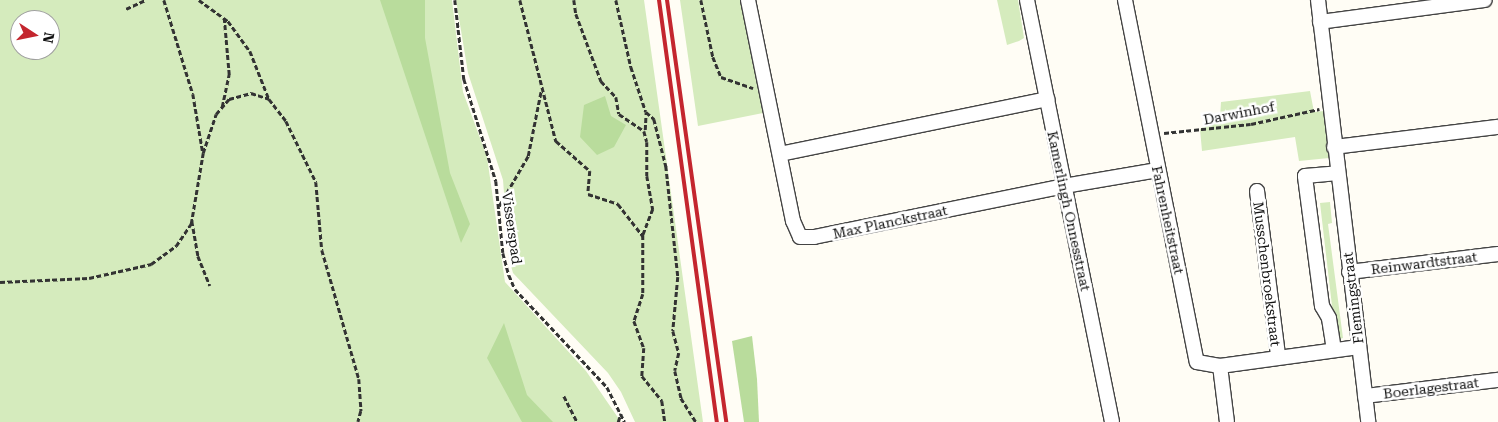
<!DOCTYPE html>
<html>
<head>
<meta charset="utf-8">
<style>
	body { margin:0 }
	#map { position:relative; width:1498px; height:422px; overflow:hidden; background:#fffdf5; font-family:"Roboto Serif",serif }
	div>[style] { position:absolute }
	.green>* { inset:0; background:#d5ebbd }
	.forest>* { inset:0; background:#b9dc9c }
	.path>* { height:2.5px; margin-top:-1.25px; transform-origin:0; background:repeating-linear-gradient(90deg,#333 0 5px,transparent 0 7.5px) }
	.roads { filter:drop-shadow(1px 0 #444) drop-shadow(-1px 0 #444) drop-shadow(0 1px #444) drop-shadow(0 -1px #444) }
	.minor>* { height:14px; margin:-7px; padding:0 7px; transform-origin:7px; border-radius:7px; background:#fff }
	.rail>* { height:4px; margin:-2px; padding:0 2px; transform-origin:2px; border-radius:2px; background:#c4262e }
	span { translate:-50% -50%; white-space:nowrap; text-align:center; line-height:1.15; -webkit-text-stroke:5px #fff; paint-order:stroke }
	.street-label { font-size:14px; color:#111 }
	.north { position:absolute; left:10px; top:10px; width:50px; height:50px; box-sizing:border-box; background:#fff; border:1px solid #a0a0a0; border-radius:50%; rotate:101deg; font-size:14px; font-weight:700; line-height:20px; text-align:center; color:#111 }
	.north::after { content:''; display:block; margin:auto; width:18px; height:22px; background:#c4262e; clip-path:polygon(50% 0,100% 100%,50% 72%,0 100%) }
</style>
</head>
<body>
<div id="map">
	<div class="green">
		<div style="clip-path:polygon(evenodd,0 0,452px 0,463px 92px,487px 157px,505px 282px,586px 371px,621px 422px,0 422px,0 0,20px 20px,50px 20px,50px 50px,20px 50px,20px 20px)"></div>
		<div style="clip-path:polygon(456px 0,644px 0,703px 422px,635px 422px,621px 392px,608px 373px,513px 273px,509px 259px,503px 180px,468px 73px)"></div>
		<div style="clip-path:polygon(680px 0,740px 0,763px 113px,698px 126px)"></div>
		<div style="clip-path:polygon(997px 0,1018px 0,1024px 38px,1019px 41px,1007px 45px)"></div>
		<div style="clip-path:polygon(1310px 91px,1314px 112px,1324px 111px,1329px 158px,1299px 161px,1295px 137px,1202px 151px,1200px 129px,1220px 118px,1221px 102px)"></div>
		<div style="clip-path:polygon(1330px 202px,1332px 223px,1328px 224px,1343px 338px,1336px 340px,1320px 203px)"></div>
	</div>
	<div class="forest">
		<div style="clip-path:polygon(380px 0,425px 0,425px 38px,450px 173px,470px 224px,461px 243px)"></div>
		<div style="clip-path:polygon(605px 96px,611px 116px,626px 125px,614px 147px,597px 155px,580px 137px,584px 105px)"></div>
		<div style="clip-path:polygon(504px 323px,527px 395px,553px 422px,522px 422px,487px 358px)"></div>
		<div style="clip-path:polygon(752px 336px,757px 379px,759px 422px,744px 422px,732px 341px)"></div>
	</div>
	<div class="path">
		<div style="left:164px;top:0;width:98px;rotate:72.9deg"></div>
		<div style="left:193px;top:94px;width:60px;rotate:80.4deg"></div>
		<div style="left:199px;top:0;width:36px;rotate:36deg"></div>
		<div style="left:228px;top:21px;width:37px;rotate:54deg"></div>
		<div style="left:250px;top:51px;width:52px;rotate:68.4deg"></div>
		<div style="left:455px;top:0;width:80px;rotate:83.5deg"></div>
		<div style="left:464px;top:79px;width:107px;rotate:72.6deg"></div>
		<div style="left:496px;top:181px;width:72px;rotate:84.4deg"></div>
		<div style="left:503px;top:253px;width:23px;rotate:75deg"></div>
		<div style="left:509px;top:275px;width:15px;rotate:67deg"></div>
		<div style="left:515px;top:289px;width:134px;rotate:46.8deg"></div>
		<div style="left:607px;top:387px;width:39px;rotate:63deg"></div>
		<div style="left:520px;top:0;width:146px;rotate:75.7deg"></div>
		<div style="left:556px;top:141px;width:45px;rotate:41.4deg"></div>
		<div style="left:590px;top:171px;width:23px;rotate:95deg"></div>
		<div style="left:588px;top:194px;width:32px;rotate:18deg"></div>
		<div style="left:618px;top:204px;width:41px;rotate:52deg"></div>
		<div style="left:574px;top:0;width:14px;rotate:82deg"></div>
		<div style="left:576px;top:14px;width:72px;rotate:69.5deg"></div>
		<div style="left:601px;top:81px;width:22px;rotate:47deg"></div>
		<div style="left:616px;top:97px;width:17px;rotate:80deg"></div>
		<div style="left:619px;top:114px;width:30px;rotate:34deg"></div>
		<div style="left:644px;top:131px;width:11px;rotate:75deg"></div>
		<div style="left:647px;top:142px;width:34px;rotate:90deg"></div>
		<div style="left:647px;top:176px;width:34px;rotate:80deg"></div>
		<div style="left:653px;top:209px;width:28px;rotate:111deg"></div>
		<div style="left:643px;top:235px;width:59px;rotate:90deg"></div>
		<div style="left:643px;top:294px;width:28px;rotate:108deg"></div>
		<div style="left:634px;top:321px;width:29px;rotate:70deg"></div>
		<div style="left:644px;top:348px;width:28px;rotate:94deg"></div>
		<div style="left:642px;top:376px;width:32px;rotate:51deg"></div>
		<div style="left:662px;top:401px;width:21px;rotate:82deg"></div>
		<div style="left:616px;top:0;width:69px;rotate:77.4deg"></div>
		<div style="left:631px;top:67px;width:47px;rotate:71.6deg"></div>
		<div style="left:646px;top:112px;width:11px;rotate:41deg"></div>
		<div style="left:654px;top:119px;width:49px;rotate:75.7deg"></div>
		<div style="left:666px;top:166px;width:112px;rotate:83.8deg"></div>
		<div style="left:678px;top:277px;width:54px;rotate:95.3deg"></div>
		<div style="left:673px;top:331px;width:23px;rotate:75deg"></div>
		<div style="left:679px;top:353px;width:18px;rotate:103deg"></div>
		<div style="left:675px;top:371px;width:28px;rotate:77deg"></div>
		<div style="left:681px;top:398px;width:28px;rotate:58deg"></div>
		<div style="left:701px;top:0;width:58px;rotate:78.1deg"></div>
		<div style="left:713px;top:57px;width:22px;rotate:68deg"></div>
		<div style="left:721px;top:77px;width:34px;rotate:19deg"></div>
		<div style="left:126px;top:9px;width:21px;rotate:-25deg"></div>
		<div style="left:222px;top:107px;width:33px;rotate:-78deg"></div>
		<div style="left:229px;top:75px;width:57px;rotate:-95deg"></div>
		<div style="left:645px;top:130px;width:18px;rotate:-87deg"></div>
		<div style="left:1164px;top:133px;width:87px;rotate:-5.9deg"></div>
		<div style="left:1251px;top:124px;width:70px;rotate:-12.4deg"></div>
		<div style="left:499px;top:206px;width:58px;rotate:-59.9deg"></div>
		<div style="left:528px;top:156px;width:66px;rotate:-78.7deg"></div>
		<div style="left:192px;top:221px;width:36px;rotate:80deg"></div>
		<div style="left:198px;top:256px;width:32px;rotate:68deg"></div>
		<div style="left:0;top:282px;width:89px;rotate:-2.6deg"></div>
		<div style="left:89px;top:278px;width:64px;rotate:-12.7deg"></div>
		<div style="left:151px;top:264px;width:31px;rotate:-36deg"></div>
		<div style="left:176px;top:246px;width:27px;rotate:-56deg"></div>
		<div style="left:191px;top:224px;width:72px;rotate:-80.4deg"></div>
		<div style="left:203px;top:153px;width:41px;rotate:-71.6deg"></div>
		<div style="left:216px;top:114px;width:20px;rotate:-49deg"></div>
		<div style="left:229px;top:99px;width:23px;rotate:-15deg"></div>
		<div style="left:251px;top:93px;width:19px;rotate:18deg"></div>
		<div style="left:269px;top:99px;width:28px;rotate:52deg"></div>
		<div style="left:286px;top:121px;width:68px;rotate:63.8deg"></div>
		<div style="left:316px;top:182px;width:68px;rotate:85deg"></div>
		<div style="left:322px;top:250px;width:134px;rotate:74deg"></div>
		<div style="left:359px;top:379px;width:32px;rotate:86deg"></div>
		<div style="left:361px;top:411px;width:11px;rotate:105deg"></div>
		<div style="left:564px;top:396px;width:29px;rotate:63deg"></div>
		<div style="left:618px;top:422px;width:9px;rotate:-72deg"></div>
	</div>
	<div class="roads">
		<div class="minor">
			<div style="left:748px;top:0;width:226px;rotate:78.5deg"></div>
			<div style="left:793px;top:221px;width:17px;rotate:66deg"></div>
			<div style="left:800px;top:237px;width:14px"></div>
			<div style="left:814px;top:237px;width:255px;rotate:-11.5deg"></div>
			<div style="left:1064px;top:186px;width:95px;rotate:-9.7deg"></div>
			<div style="left:1027px;top:0;width:430px;rotate:78.6deg"></div>
			<div style="left:1125px;top:0;width:369px;rotate:78.8deg"></div>
			<div style="left:1197px;top:362px;width:23px;rotate:10deg"></div>
			<div style="left:1220px;top:366px;width:56px;rotate:82.9deg"></div>
			<div style="left:1318px;top:0;width:425px;rotate:83.2deg"></div>
			<div style="left:1320px;top:22px;width:166px;rotate:-7.6deg"></div>
			<div style="left:1334px;top:147px;width:165px;rotate:-7deg"></div>
			<div style="left:780px;top:154px;width:273px;rotate:-11.6deg"></div>
			<div style="left:1257px;top:191px;width:166px;rotate:82.7deg"></div>
			<div style="left:1349px;top:272px;width:150px;rotate:-6.9deg"></div>
			<div style="left:1334px;top:350px;width:32px;rotate:-99deg"></div>
			<div style="left:1329px;top:318px;width:14px;rotate:-120deg"></div>
			<div style="left:1322px;top:306px;width:131px;rotate:-97.5deg"></div>
			<div style="left:1305px;top:176px;width:33px;rotate:-5deg"></div>
			<div style="left:1220px;top:366px;width:140px;rotate:-7.8deg"></div>
			<div style="left:1365px;top:396px;width:134px;rotate:-6.9deg"></div>
		</div>
	</div>
	<div class="rail">
		<div style="left:659px;top:0;width:426px;rotate:82.2deg"></div>
		<div style="left:667px;top:0;width:426px;rotate:82deg"></div>
	</div>
	<div class="street-label">
		<span style="left:1239px;top:113px;rotate:-11deg">Darwinhof</span>
		<span style="left:1069px;top:211px;rotate:78deg">Kamerlingh Onnesstraat</span>
		<span style="left:1168px;top:220px;rotate:78deg">Fahrenheitstraat</span>
		<span style="left:890px;top:222px;rotate:-12deg">Max Planckstraat</span>
		<span style="left:512px;top:228px;rotate:82deg">Visserspad</span>
		<span style="left:1424px;top:263px;rotate:-7deg">Reinwardtstraat</span>
		<span style="left:1267px;top:274px;rotate:83deg">Musschenbroekstraat</span>
		<span style="left:1353px;top:298px;rotate:-97deg">Flemingstraat</span>
		<span style="left:1431px;top:388px;rotate:-7deg">Boerlagestraat</span>
	</div>
	<div class="north">N</div>
</div>
</body>
</html>
